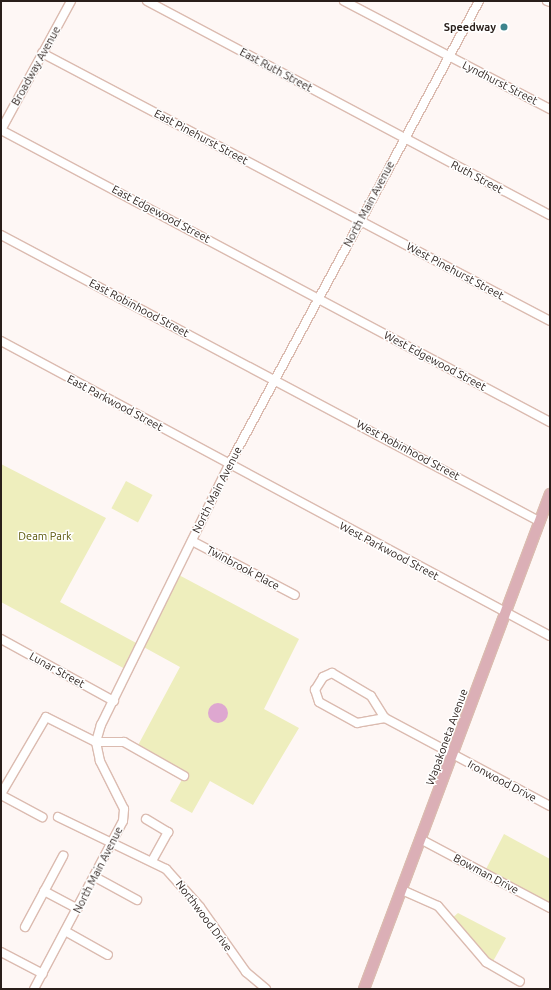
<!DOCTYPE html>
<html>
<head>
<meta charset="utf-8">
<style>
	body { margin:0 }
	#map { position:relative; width:551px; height:990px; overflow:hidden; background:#fef7f5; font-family:Ubuntu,sans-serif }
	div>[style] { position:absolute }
	.green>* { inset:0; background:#eeeebd; transform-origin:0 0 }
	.water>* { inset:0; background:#dea7d0 }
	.round { border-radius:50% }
	.roads { filter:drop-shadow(1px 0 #dbbbb0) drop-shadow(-1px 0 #dbbbb0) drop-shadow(0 1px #dbbbb0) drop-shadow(0 -1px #dbbbb0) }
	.minor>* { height:8px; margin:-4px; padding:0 4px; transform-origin:4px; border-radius:4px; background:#fff }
	.major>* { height:10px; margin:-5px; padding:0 5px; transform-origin:5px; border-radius:5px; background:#dbafb6 }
	.dots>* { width:11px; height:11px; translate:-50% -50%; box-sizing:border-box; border:2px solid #fff; border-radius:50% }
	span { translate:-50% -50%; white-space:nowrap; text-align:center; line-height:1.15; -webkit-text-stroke:3px #fff; paint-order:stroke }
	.poi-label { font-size:11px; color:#291e1a; font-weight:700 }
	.right { translate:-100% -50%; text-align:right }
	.street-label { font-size:11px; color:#291e1a }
	.park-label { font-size:11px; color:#595609 }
	.frame { position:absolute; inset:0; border:2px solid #291e1a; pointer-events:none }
</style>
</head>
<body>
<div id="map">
	<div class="green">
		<div style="clip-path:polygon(1px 464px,106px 518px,60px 602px,140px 645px,177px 574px,299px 639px,264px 709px,299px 728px,253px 805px,210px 781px,192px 813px,170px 801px,184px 776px,136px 749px,180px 667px,140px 645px,127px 670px,1px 602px)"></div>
		<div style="left:126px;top:481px;width:30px;height:31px;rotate:28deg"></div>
		<div style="clip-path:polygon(504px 834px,550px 859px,550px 899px,547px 906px,484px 873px)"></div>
		<div style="clip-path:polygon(458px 913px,506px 938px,491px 965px,451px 919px)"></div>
	</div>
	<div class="water">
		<div class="round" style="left:208px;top:703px;width:20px;height:20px"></div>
	</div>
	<div class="roads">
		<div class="minor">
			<div style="left:147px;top:1px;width:456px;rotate:28deg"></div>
			<div style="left:344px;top:1px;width:233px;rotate:27.7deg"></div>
			<div style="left:547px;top:1px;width:3px;rotate:18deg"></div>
			<div style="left:42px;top:53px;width:574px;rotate:27.81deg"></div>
			<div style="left:1px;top:130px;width:622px;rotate:28.01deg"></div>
			<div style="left:1px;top:130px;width:147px;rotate:-61.5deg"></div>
			<div style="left:1px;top:235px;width:609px;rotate:28deg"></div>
			<div style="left:1px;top:341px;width:623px;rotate:28.25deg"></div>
			<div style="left:192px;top:541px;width:116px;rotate:27.7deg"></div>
			<div style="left:1px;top:639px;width:129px;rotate:28.8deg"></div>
			<div style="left:385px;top:718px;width:28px;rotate:170deg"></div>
			<div style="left:357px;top:723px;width:43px;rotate:-151.1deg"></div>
			<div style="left:319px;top:702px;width:13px;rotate:-108deg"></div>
			<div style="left:315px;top:690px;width:15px;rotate:-58deg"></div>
			<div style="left:323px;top:677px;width:10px;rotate:-24deg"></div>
			<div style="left:332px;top:673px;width:45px;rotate:30.5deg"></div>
			<div style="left:371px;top:696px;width:26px;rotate:58deg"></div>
			<div style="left:385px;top:718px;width:187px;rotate:28.1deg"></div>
			<div style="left:1px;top:794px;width:89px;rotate:-59.7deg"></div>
			<div style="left:46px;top:717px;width:56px;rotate:26.6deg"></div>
			<div style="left:96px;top:742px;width:28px"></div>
			<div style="left:124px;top:742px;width:69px;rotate:29.5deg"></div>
			<div style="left:1px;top:795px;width:47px;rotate:28.2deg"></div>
			<div style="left:58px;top:817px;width:120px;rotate:25.7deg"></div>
			<div style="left:166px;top:869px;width:51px;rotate:48.2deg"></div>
			<div style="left:200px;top:907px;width:80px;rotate:54.7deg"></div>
			<div style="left:246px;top:972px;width:26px;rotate:40deg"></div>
			<div style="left:146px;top:819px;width:26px;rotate:31deg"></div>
			<div style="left:168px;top:832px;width:33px;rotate:119deg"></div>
			<div style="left:422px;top:840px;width:145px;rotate:28deg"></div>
			<div style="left:95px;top:877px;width:48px;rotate:28.7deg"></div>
			<div style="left:402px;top:890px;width:39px;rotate:24deg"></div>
			<div style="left:438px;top:906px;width:74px;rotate:49.4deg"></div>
			<div style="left:486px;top:962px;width:39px;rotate:30deg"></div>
			<div style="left:44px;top:891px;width:38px;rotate:28deg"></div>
			<div style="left:25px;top:927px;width:81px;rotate:-61.8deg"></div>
			<div style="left:65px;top:931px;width:49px;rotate:29.2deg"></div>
			<div style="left:1px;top:952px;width:47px;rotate:27.6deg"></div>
			<div style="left:34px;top:989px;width:190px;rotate:-62.1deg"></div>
			<div style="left:123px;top:821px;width:12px;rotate:-85deg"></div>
			<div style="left:124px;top:809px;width:54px;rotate:-116.6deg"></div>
			<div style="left:100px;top:761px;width:19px;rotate:-102deg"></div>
			<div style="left:96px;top:742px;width:18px;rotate:-74deg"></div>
			<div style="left:101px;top:725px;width:290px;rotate:-63.8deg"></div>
			<div style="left:229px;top:465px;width:527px;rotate:-61.68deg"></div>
		</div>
		<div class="major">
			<div style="left:364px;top:989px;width:529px;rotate:-69.41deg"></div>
		</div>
	</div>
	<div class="dots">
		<div style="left:504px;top:27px;background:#3d848d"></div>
	</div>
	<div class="poi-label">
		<span class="right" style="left:496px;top:27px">Speedway</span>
	</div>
	<div class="street-label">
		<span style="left:36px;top:66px;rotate:-61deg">Broadway Avenue</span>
		<span style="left:276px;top:70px;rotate:28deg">East Ruth Street</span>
		<span style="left:500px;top:83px;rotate:27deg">Lyndhurst Street</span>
		<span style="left:201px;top:137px;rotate:28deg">East Pinehurst Street</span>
		<span style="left:477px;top:177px;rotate:28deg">Ruth Street</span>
		<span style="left:369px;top:204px;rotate:-62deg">North Main Avenue</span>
		<span style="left:161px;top:214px;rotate:28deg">East Edgewood Street</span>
		<span style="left:455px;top:271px;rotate:28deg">West Pinehurst Street</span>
		<span style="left:139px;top:308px;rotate:28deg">East Robinhood Street</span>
		<span style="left:435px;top:361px;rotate:28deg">West Edgewood Street</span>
		<span style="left:115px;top:403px;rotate:28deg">East Parkwood Street</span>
		<span style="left:408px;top:450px;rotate:28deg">West Robinhood Street</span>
		<span style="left:217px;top:490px;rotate:-63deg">North Main Avenue</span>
		<span style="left:389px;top:551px;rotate:28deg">West Parkwood Street</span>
		<span style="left:243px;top:568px;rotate:28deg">Twinbrook Place</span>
		<span style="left:57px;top:670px;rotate:29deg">Lunar Street</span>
		<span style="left:447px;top:737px;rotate:-70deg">Wapakoneta Avenue</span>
		<span style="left:502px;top:781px;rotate:28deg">Ironwood Drive</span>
		<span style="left:98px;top:870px;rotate:-63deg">North Main Avenue</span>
		<span style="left:486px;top:874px;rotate:28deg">Bowman Drive</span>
		<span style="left:204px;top:916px;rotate:53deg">Northwood Drive</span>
	</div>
	<div class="park-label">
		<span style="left:45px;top:536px">Deam Park</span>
	</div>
	<div class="frame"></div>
</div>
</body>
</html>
